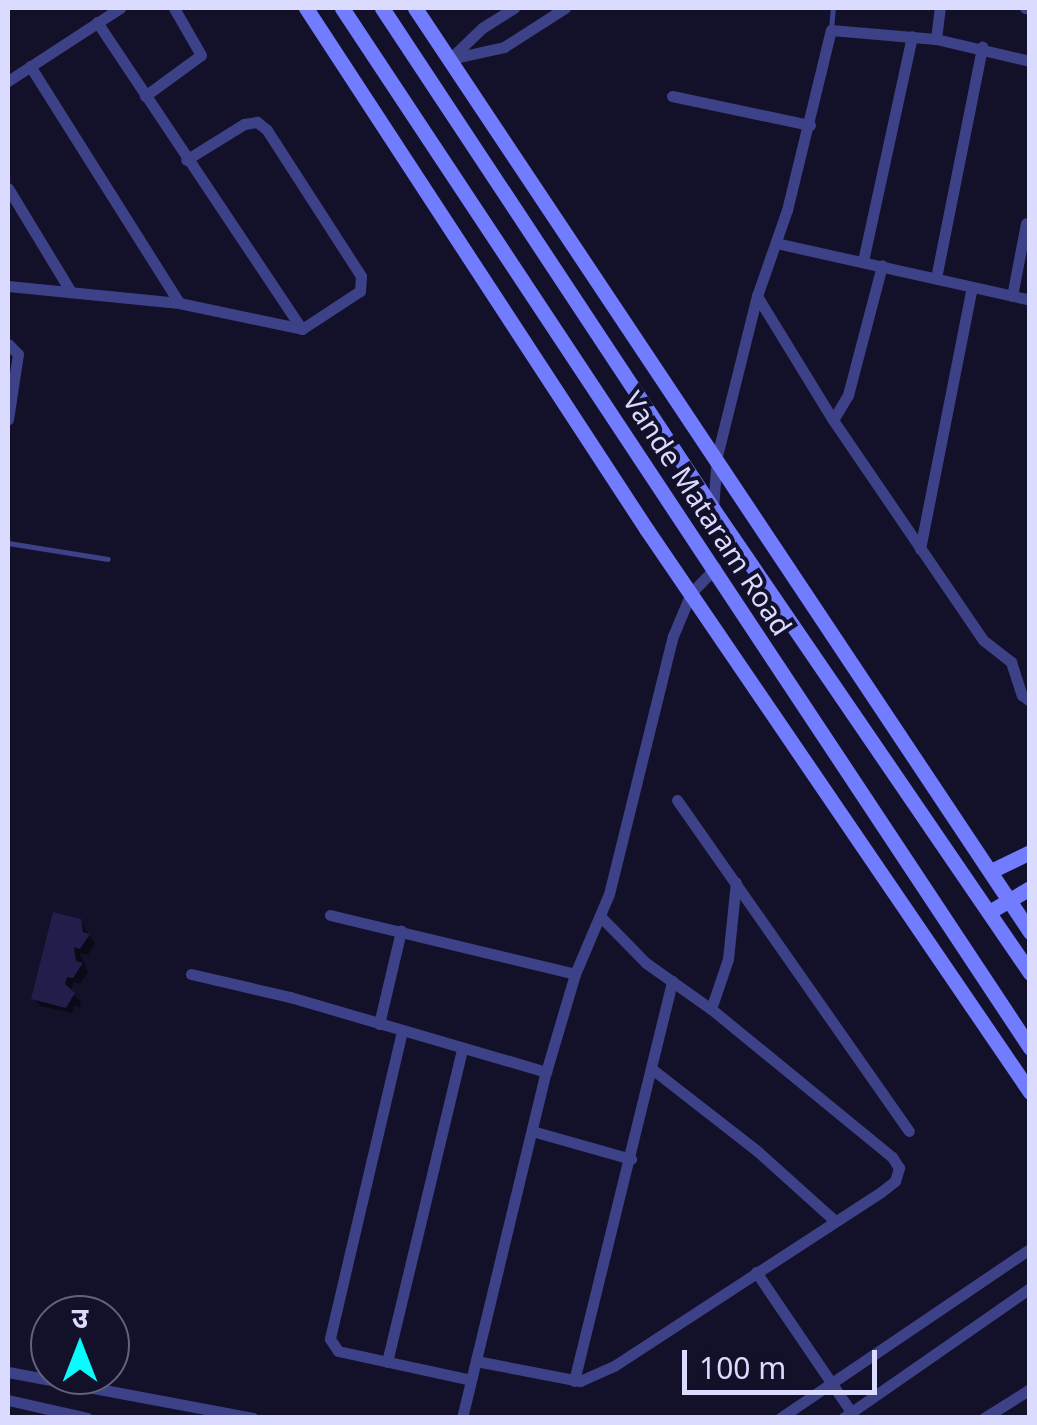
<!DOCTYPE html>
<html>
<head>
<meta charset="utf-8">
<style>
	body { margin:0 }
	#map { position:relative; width:1037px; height:1425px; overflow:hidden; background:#13112a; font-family:"Noto Sans","Noto Sans Devanagari",sans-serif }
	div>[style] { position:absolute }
	.shadow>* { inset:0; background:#0007 }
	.building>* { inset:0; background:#221d4b }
	.lane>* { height:5px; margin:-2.5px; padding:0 2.5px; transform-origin:2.5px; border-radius:2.5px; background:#3d4188 }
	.street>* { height:11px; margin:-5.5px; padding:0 5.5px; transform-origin:5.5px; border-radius:5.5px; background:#3d4188 }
	.secondary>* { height:15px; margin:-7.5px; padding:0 7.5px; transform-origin:7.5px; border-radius:7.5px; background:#727cfe }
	span { translate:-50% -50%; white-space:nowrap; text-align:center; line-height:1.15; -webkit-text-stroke:8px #13112a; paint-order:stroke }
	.street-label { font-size:28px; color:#dbdaff }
	.frame { position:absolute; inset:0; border:10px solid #dbdaff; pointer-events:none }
	.north { position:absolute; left:30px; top:1295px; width:100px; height:100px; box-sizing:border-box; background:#13112a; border:2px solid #63617f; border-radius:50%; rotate:0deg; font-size:28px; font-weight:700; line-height:40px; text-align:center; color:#dbdaff }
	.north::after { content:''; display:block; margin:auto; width:35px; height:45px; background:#09fcfc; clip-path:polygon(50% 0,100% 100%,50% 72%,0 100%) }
	.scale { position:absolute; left:682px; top:1350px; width:195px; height:45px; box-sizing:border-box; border:5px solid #dbdaff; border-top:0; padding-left:12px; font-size:30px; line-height:35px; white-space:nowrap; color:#dbdaff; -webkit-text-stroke:8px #13112a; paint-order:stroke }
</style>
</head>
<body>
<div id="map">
	<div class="shadow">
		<div style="clip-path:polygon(80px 921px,95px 943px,88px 955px,80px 953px,88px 972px,80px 984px,73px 982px,71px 992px,81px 1002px,80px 1007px,74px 1006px,72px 1013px,41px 1006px,34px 999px)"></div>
	</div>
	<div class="building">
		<div style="clip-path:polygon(53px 912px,81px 919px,83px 932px,90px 934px,80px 949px,74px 947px,76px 961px,83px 963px,73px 978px,67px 977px,65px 984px,75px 993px,66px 1008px,31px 999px)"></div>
	</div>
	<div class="lane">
		<div style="left:831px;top:29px;width:21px;rotate:-85deg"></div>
		<div style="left:8px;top:543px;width:101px;rotate:9.1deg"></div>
	</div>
	<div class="street">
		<div style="left:1025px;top:8px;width:5px;rotate:11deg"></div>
		<div style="left:97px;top:22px;width:369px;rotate:56.3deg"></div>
		<div style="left:936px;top:39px;width:31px;rotate:-83deg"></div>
		<div style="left:453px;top:56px;width:40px;rotate:-44deg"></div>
		<div style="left:482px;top:28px;width:38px;rotate:-32deg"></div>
		<div style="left:450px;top:59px;width:55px;rotate:-12.5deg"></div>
		<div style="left:504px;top:47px;width:72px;rotate:-32.6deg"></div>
		<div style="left:30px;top:66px;width:280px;rotate:57.8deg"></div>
		<div style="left:8px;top:81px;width:134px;rotate:-33.1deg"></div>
		<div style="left:145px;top:96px;width:69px;rotate:-36.2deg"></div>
		<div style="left:201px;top:55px;width:54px;rotate:-119.9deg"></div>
		<div style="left:672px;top:96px;width:141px;rotate:11.9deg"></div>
		<div style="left:8px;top:188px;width:122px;rotate:58.8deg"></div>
		<div style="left:776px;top:243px;width:260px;rotate:12.6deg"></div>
		<div style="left:863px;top:261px;width:230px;rotate:-77.7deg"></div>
		<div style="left:936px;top:278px;width:236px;rotate:-78.7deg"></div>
		<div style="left:8px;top:286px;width:172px;rotate:5.7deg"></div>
		<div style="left:179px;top:303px;width:126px;rotate:11.9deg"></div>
		<div style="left:302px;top:329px;width:69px;rotate:-33.2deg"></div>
		<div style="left:360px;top:291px;width:15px;rotate:-86deg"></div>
		<div style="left:361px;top:276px;width:174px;rotate:-122.8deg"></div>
		<div style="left:267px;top:130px;width:13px;rotate:-141deg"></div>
		<div style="left:257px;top:122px;width:13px;rotate:171deg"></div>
		<div style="left:244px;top:124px;width:68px;rotate:148.2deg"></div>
		<div style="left:757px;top:296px;width:145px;rotate:58.5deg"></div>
		<div style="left:833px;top:420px;width:266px;rotate:55.7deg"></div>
		<div style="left:983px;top:640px;width:36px;rotate:38deg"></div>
		<div style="left:1011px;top:662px;width:35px;rotate:72deg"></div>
		<div style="left:1022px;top:695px;width:10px;rotate:37deg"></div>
		<div style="left:1012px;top:296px;width:74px;rotate:-79.1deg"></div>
		<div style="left:8px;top:344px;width:14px;rotate:45deg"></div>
		<div style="left:18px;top:354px;width:66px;rotate:98.7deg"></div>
		<div style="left:833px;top:420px;width:29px;rotate:-59deg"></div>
		<div style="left:848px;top:395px;width:134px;rotate:-75.3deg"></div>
		<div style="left:713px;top:509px;width:53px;rotate:-85.7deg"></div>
		<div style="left:717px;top:456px;width:165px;rotate:-76deg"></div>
		<div style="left:757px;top:296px;width:91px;rotate:-70.8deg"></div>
		<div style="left:787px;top:210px;width:185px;rotate:-76.3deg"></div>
		<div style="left:831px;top:30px;width:105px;rotate:4.9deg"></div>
		<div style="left:936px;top:39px;width:97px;rotate:13.2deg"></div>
		<div style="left:920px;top:549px;width:267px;rotate:-78.8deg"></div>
		<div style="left:677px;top:800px;width:404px;rotate:55deg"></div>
		<div style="left:330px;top:915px;width:252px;rotate:13.5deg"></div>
		<div style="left:191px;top:974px;width:102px;rotate:13.1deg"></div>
		<div style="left:290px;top:997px;width:267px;rotate:16.3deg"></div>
		<div style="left:711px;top:1009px;width:53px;rotate:-71.2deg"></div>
		<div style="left:728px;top:959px;width:77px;rotate:-84.1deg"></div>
		<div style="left:379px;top:1024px;width:96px;rotate:-76.7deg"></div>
		<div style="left:402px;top:1031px;width:316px;rotate:103.2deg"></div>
		<div style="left:330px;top:1339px;width:14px;rotate:56deg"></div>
		<div style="left:338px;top:1351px;width:136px;rotate:12.3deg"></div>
		<div style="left:652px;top:1069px;width:132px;rotate:37.9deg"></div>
		<div style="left:756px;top:1150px;width:106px;rotate:41.9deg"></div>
		<div style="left:532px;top:1131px;width:103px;rotate:15.8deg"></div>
		<div style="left:756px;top:1272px;width:169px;rotate:55.8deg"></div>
		<div style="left:476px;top:1361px;width:106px;rotate:10.9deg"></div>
		<div style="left:580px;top:1381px;width:37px;rotate:-24deg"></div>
		<div style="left:614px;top:1366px;width:319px;rotate:-33.1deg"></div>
		<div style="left:881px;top:1192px;width:18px;rotate:-38deg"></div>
		<div style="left:895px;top:1181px;width:14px;rotate:-73deg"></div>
		<div style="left:899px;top:1168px;width:13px;rotate:-122deg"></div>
		<div style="left:892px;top:1157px;width:234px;rotate:-140.7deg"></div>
		<div style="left:711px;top:1009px;width:80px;rotate:-144.7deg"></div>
		<div style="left:646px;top:963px;width:66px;rotate:-134.4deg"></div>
		<div style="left:387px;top:1362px;width:322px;rotate:-76.5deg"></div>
		<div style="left:8px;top:1372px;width:249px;rotate:10.6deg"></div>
		<div style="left:574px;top:1381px;width:412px;rotate:-76.2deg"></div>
		<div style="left:8px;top:1400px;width:81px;rotate:12.8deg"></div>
		<div style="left:462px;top:1418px;width:356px;rotate:-76.4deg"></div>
		<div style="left:546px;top:1072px;width:102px;rotate:-73.5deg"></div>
		<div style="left:575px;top:974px;width:87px;rotate:-67deg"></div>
		<div style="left:609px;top:894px;width:266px;rotate:-76.1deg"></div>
		<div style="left:673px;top:636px;width:47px;rotate:-67.3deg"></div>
		<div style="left:691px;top:593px;width:35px;rotate:-46deg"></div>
		<div style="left:780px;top:1418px;width:302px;rotate:-34.1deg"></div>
		<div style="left:843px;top:1418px;width:228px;rotate:-34.8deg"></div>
		<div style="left:984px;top:1418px;width:54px;rotate:-32.2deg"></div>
	</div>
	<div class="secondary">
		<div style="left:306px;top:8px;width:624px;rotate:56.85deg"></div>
		<div style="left:647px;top:530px;width:680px;rotate:55.73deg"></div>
		<div style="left:342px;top:8px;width:1247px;rotate:56.51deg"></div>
		<div style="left:382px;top:8px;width:600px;rotate:56.55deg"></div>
		<div style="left:713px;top:509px;width:562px;rotate:55.66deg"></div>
		<div style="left:415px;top:8px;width:1110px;rotate:56.35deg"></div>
		<div style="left:991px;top:871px;width:43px;rotate:-26deg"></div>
		<div style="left:989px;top:912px;width:48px;rotate:-30.3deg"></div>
	</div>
	<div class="street-label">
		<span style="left:708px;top:513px;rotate:57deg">Vande Mataram Road</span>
	</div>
	<div class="frame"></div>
	<div class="north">उ</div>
	<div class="scale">100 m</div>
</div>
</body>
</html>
